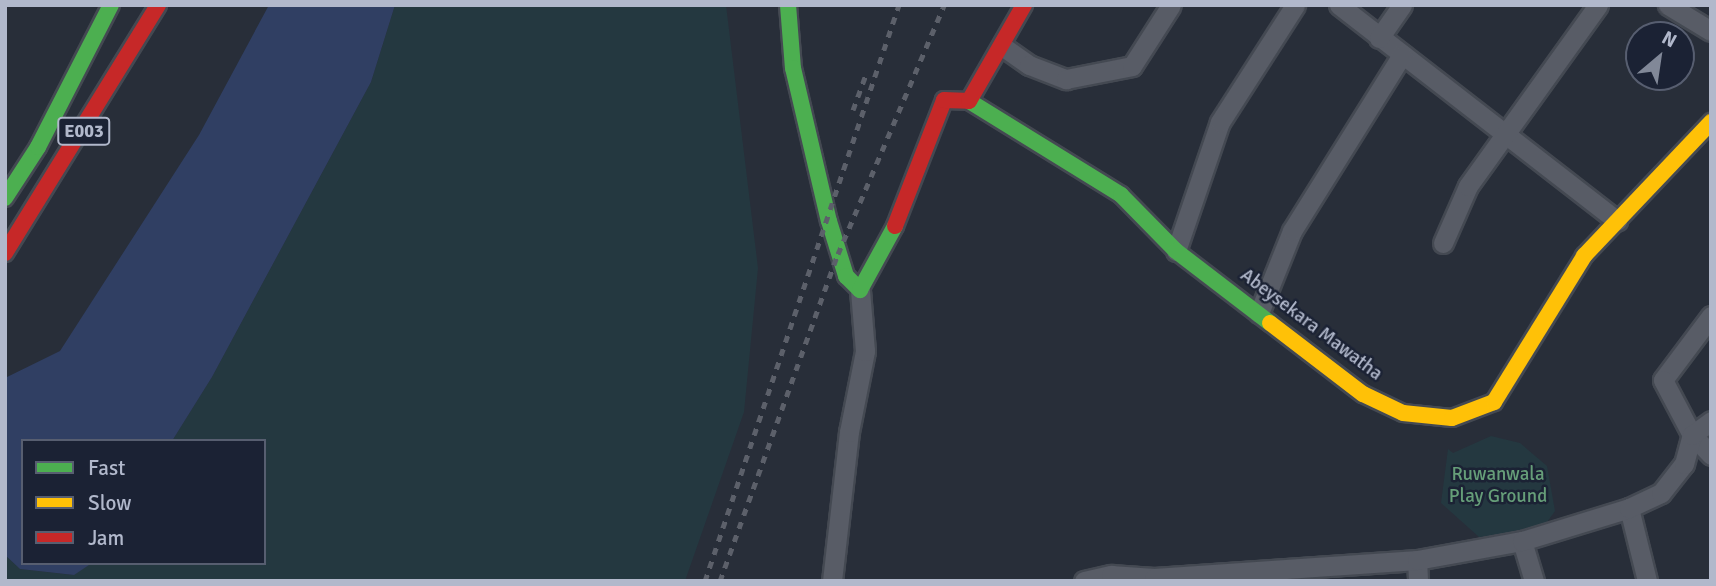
<!DOCTYPE html>
<html>
<head>
<meta charset="utf-8">
<style>
	body { margin:0 }
	#map { position:relative; width:1716px; height:586px; overflow:hidden; background:#282e39; font-family:Signika,sans-serif }
	div>[style] { position:absolute }
	.green>* { inset:0; background:#243840 }
	.water>* { inset:0; background:#303f63 }
	.roads { filter:drop-shadow(2px 0 #444952) drop-shadow(-2px 0 #444952) drop-shadow(0 2px #444952) drop-shadow(0 -2px #444952) }
	.street>* { height:19px; margin:-9.5px; padding:0 9.5px; transform-origin:9.5px; border-radius:9.5px; background:#585c66 }
	.fast>* { height:16px; margin:-8px; padding:0 8px; transform-origin:8px; border-radius:8px; background:#4caf50 }
	.slow>* { height:16px; margin:-8px; padding:0 8px; transform-origin:8px; border-radius:8px; background:#ffc107 }
	.jam>* { height:16px; margin:-8px; padding:0 8px; transform-origin:8px; border-radius:8px; background:#c62828 }
	.rail>* { height:5px; margin-top:-2.5px; transform-origin:0; background:repeating-linear-gradient(90deg,#5c606a 0 7px,transparent 0 14px) }
	span { translate:-50% -50%; white-space:nowrap; text-align:center; line-height:1.15; -webkit-text-stroke:5px #1b2234; paint-order:stroke }
	.shield-label span { padding:2px 5px; background:#1b2234; border:2px solid; border-radius:5px; -webkit-text-stroke-width:0 }
	.shield-label { font-size:18px; color:#b1b8cb; font-weight:700 }
	.street-label { font-size:19px; color:#b1b8cb }
	.park-label { font-size:19px; color:#669e79 }
	.frame { position:absolute; inset:0; border:7px solid #b1b8cb; pointer-events:none }
	.legend { position:absolute; left:21px; top:439px; width:245px; height:126px; box-sizing:border-box; background:#1b2234; border:2px solid #575e70; margin:0; padding:9px 12px; list-style:none; font-size:21px; color:#b1b8cb }
	.legend li { display:flex; align-items:center; gap:14px; height:35px }
	.legend b { width:35px; border:2px solid #575e70 }
	.north { position:absolute; left:1625px; top:21px; width:70px; height:70px; box-sizing:border-box; background:#1b2234; border:2px solid #575e70; border-radius:50%; rotate:29deg; font-size:19px; font-weight:700; line-height:28px; text-align:center; color:#b1b8cb }
	.north::after { content:''; display:block; margin:auto; width:24px; height:32px; background:#818898; clip-path:polygon(50% 0,100% 100%,50% 72%,0 100%) }
</style>
</head>
<body>
<div id="map">
	<div class="green">
		<div style="clip-path:polygon(395px 5px,726px 5px,758px 268px,744px 412px,685px 581px,5px 581px,5px 555px,20px 569px,73px 575px,92px 563px,264px 563px,264px 441px,172px 441px,212px 377px,371px 82px)"></div>
		<div style="clip-path:polygon(1491px 436px,1520px 443px,1547px 466px,1555px 511px,1545px 525px,1529px 534px,1479px 537px,1441px 503px,1448px 449px,1453px 453px)"></div>
	</div>
	<div class="water">
		<div style="clip-path:polygon(269px 5px,395px 5px,371px 82px,212px 377px,172px 441px,23px 441px,23px 563px,92px 563px,74px 575px,20px 569px,5px 555px,5px 378px,60px 351px,199px 135px)"></div>
	</div>
	<div class="roads">
		<div class="street">
			<div style="left:1339px;top:5px;width:352px;rotate:37.8deg"></div>
			<div style="left:1668px;top:5px;width:50px;rotate:31.2deg"></div>
			<div style="left:1379px;top:38px;width:40px;rotate:-55.1deg"></div>
			<div style="left:1002px;top:46px;width:33px;rotate:35deg"></div>
			<div style="left:1029px;top:65px;width:40px;rotate:21deg"></div>
			<div style="left:1066px;top:79px;width:67px;rotate:-11.1deg"></div>
			<div style="left:1132px;top:66px;width:72px;rotate:-57.4deg"></div>
			<div style="left:1443px;top:243px;width:62px;rotate:-66.3deg"></div>
			<div style="left:1468px;top:186px;width:223px;rotate:-54.3deg"></div>
			<div style="left:1176px;top:251px;width:136px;rotate:-71.2deg"></div>
			<div style="left:1220px;top:122px;width:139px;rotate:-57.3deg"></div>
			<div style="left:1259px;top:313px;width:88px;rotate:-68.1deg"></div>
			<div style="left:1292px;top:231px;width:208px;rotate:-58deg"></div>
			<div style="left:1711px;top:316px;width:80px;rotate:126.9deg"></div>
			<div style="left:1663px;top:380px;width:62px;rotate:62.2deg"></div>
			<div style="left:1692px;top:435px;width:28px;rotate:46deg"></div>
			<div style="left:1629px;top:508px;width:75px;rotate:76.1deg"></div>
			<div style="left:1522px;top:541px;width:42px;rotate:73.3deg"></div>
			<div style="left:1417px;top:560px;width:21px;rotate:87deg"></div>
			<div style="left:832px;top:581px;width:150px;rotate:-83.5deg"></div>
			<div style="left:849px;top:432px;width:83px;rotate:-78.8deg"></div>
			<div style="left:865px;top:351px;width:61px;rotate:-94.7deg"></div>
			<div style="left:1084px;top:581px;width:28px;rotate:-13deg"></div>
			<div style="left:1111px;top:575px;width:43px;rotate:4deg"></div>
			<div style="left:1154px;top:578px;width:264px;rotate:-3.9deg"></div>
			<div style="left:1417px;top:560px;width:107px;rotate:-10.3deg"></div>
			<div style="left:1522px;top:541px;width:112px;rotate:-17.1deg"></div>
			<div style="left:1629px;top:508px;width:35px;rotate:-25deg"></div>
			<div style="left:1661px;top:493px;width:37px;rotate:-52deg"></div>
			<div style="left:1684px;top:464px;width:30px;rotate:-75deg"></div>
			<div style="left:1692px;top:435px;width:24px;rotate:-36deg"></div>
		</div>
		<div class="fast">
			<div style="left:788px;top:5px;width:63px;rotate:85.5deg"></div>
			<div style="left:793px;top:68px;width:157px;rotate:76.8deg"></div>
			<div style="left:829px;top:221px;width:58px;rotate:72.8deg"></div>
			<div style="left:846px;top:276px;width:20px;rotate:45deg"></div>
			<div style="left:860px;top:290px;width:73px;rotate:-61.3deg"></div>
			<div style="left:969px;top:101px;width:179px;rotate:31.7deg"></div>
			<div style="left:1121px;top:195px;width:78px;rotate:45.5deg"></div>
			<div style="left:1176px;top:251px;width:118px;rotate:37.5deg"></div>
			<div style="left:5px;top:198px;width:61px;rotate:-57.1deg"></div>
			<div style="left:38px;top:147px;width:160px;rotate:-62.8deg"></div>
		</div>
		<div class="slow">
			<div style="left:1270px;top:323px;width:117px;rotate:37.4deg"></div>
			<div style="left:1363px;top:394px;width:44px;rotate:25.4deg"></div>
			<div style="left:1403px;top:413px;width:49px;rotate:5.8deg"></div>
			<div style="left:1452px;top:418px;width:45px;rotate:-20.9deg"></div>
			<div style="left:1494px;top:402px;width:172px;rotate:-58.3deg"></div>
			<div style="left:1584px;top:256px;width:185px;rotate:-46.5deg"></div>
		</div>
		<div class="jam">
			<div style="left:895px;top:226px;width:135px;rotate:-68.7deg"></div>
			<div style="left:944px;top:100px;width:25px;rotate:2deg"></div>
			<div style="left:969px;top:101px;width:111px;rotate:-60.2deg"></div>
			<div style="left:5px;top:253px;width:291px;rotate:-58.3deg"></div>
		</div>
	</div>
	<div class="rail">
		<div style="left:853px;top:110px;width:38px;rotate:-70deg"></div>
		<div style="left:705px;top:581px;width:608px;rotate:-71.39deg"></div>
		<div style="left:720px;top:581px;width:348px;rotate:-70.2deg"></div>
		<div style="left:838px;top:254px;width:271px;rotate:-66.9deg"></div>
	</div>
	<div class="shield-label">
		<span style="left:84px;top:131px">E003</span>
	</div>
	<div class="street-label">
		<span style="left:1311px;top:325px;rotate:37deg">Abeysekara Mawatha</span>
	</div>
	<div class="park-label">
		<span style="left:1498px;top:486px">Ruwanwala<br>Play Ground</span>
	</div>
	<div class="frame"></div>
	<ul class="legend">
	<li><b style="height:9px;background:#4caf50"></b>Fast</li>
	<li><b style="height:9px;background:#ffc107"></b>Slow</li>
	<li><b style="height:9px;background:#c62828"></b>Jam</li>
	</ul>
	<div class="north">N</div>
</div>
</body>
</html>
